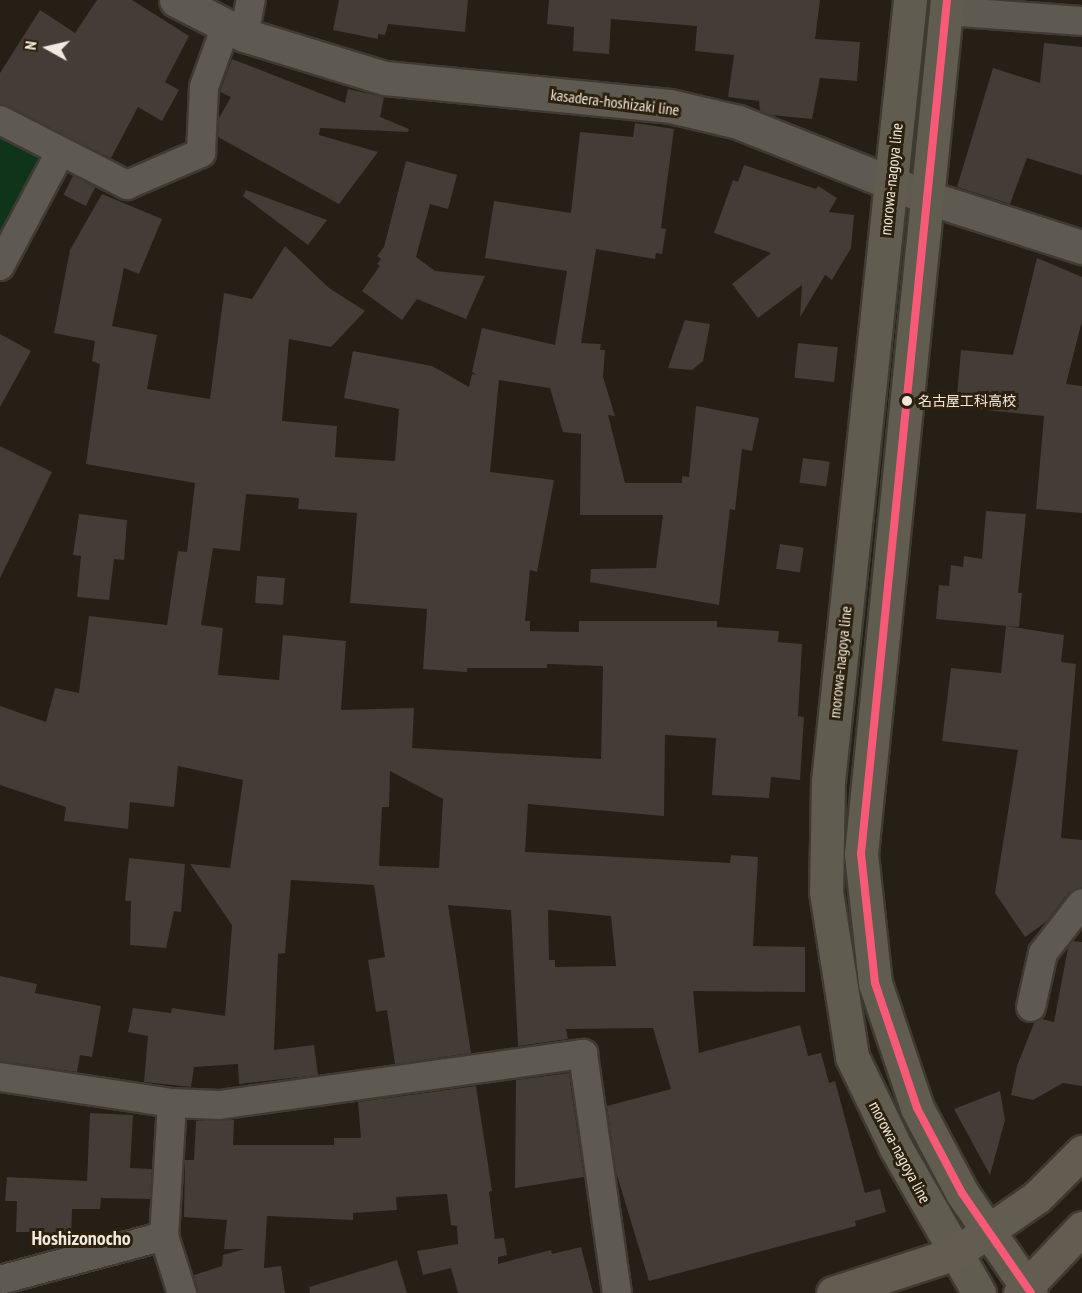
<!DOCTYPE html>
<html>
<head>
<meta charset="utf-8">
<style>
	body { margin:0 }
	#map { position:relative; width:1082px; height:1293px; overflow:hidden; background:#251f15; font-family:"PT Sans Narrow","Noto Sans JP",sans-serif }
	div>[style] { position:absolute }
	.green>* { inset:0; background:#0f341a }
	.building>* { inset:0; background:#443c37; transform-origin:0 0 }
	.roads { filter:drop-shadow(2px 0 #3f3a32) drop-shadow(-2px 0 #3f3a32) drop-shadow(0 2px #3f3a32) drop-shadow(0 -2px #3f3a32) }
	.minor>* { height:28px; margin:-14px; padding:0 14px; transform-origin:14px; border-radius:14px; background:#5e5951 }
	.secondary>* { height:33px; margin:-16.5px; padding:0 16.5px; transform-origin:16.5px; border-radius:16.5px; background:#5e5951 }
	.primary>* { height:33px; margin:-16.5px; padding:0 16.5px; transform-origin:16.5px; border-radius:16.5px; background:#615c50 }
	.trunk>* { height:33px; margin:-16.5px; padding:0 16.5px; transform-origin:16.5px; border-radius:16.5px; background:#625d50 }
	.bus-1>* { height:8px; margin:-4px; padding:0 4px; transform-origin:4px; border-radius:4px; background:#f75a77 }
	.dots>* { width:16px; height:16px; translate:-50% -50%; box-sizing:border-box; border:3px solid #2c210e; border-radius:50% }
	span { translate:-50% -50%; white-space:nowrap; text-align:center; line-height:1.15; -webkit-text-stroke:6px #2c210e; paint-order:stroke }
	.bus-label { font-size:14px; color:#f1e9dd }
	.left { translate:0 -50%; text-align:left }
	.street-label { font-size:16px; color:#f1e9dd }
	.quarter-label { font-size:20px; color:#f1e9dd; font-weight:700 }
	.north { position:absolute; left:18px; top:18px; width:60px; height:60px; -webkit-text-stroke:4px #2c210e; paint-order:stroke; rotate:278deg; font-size:16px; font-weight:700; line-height:24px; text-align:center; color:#f1e9dd }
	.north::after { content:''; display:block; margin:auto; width:21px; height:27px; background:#f1e9dd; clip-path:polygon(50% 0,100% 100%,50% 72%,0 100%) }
</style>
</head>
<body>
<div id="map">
	<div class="green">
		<div style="clip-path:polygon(0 130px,42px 151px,49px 163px,0 251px)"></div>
	</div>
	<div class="building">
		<div style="clip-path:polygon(97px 0,132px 0,189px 36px,165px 82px,179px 90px,162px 121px,138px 107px,111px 158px,0 104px,0 73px,40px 10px,75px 33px)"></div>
		<div style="clip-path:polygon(339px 0,468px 0,465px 32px,388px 24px,385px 35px,378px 34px,378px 39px,333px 30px)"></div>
		<div style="clip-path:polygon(549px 0,820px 0,815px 39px,860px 42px,857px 81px,820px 78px,812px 119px,771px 115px,760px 111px,759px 101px,728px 97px,734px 55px,695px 51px,697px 26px,611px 19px,609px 54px,573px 51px,574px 27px,547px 24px)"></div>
		<div style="clip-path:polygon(1044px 43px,1082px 47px,1082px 175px,1027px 158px,1010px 204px,957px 187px,993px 68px,1040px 83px)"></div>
		<div style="clip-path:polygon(232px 59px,345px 103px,348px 89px,384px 97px,380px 117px,409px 129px,408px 132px,320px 128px,319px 135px,378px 152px,339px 204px,218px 137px,219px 118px,231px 97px,220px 92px)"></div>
		<div style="clip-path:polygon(evenodd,635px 123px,674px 129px,661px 228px,666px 229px,662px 254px,656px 253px,655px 259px,596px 249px,581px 343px,601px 344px,600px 350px,605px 350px,603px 377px,615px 416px,608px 415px,625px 483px,682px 483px,682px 476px,689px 477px,696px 406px,759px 418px,752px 451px,742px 449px,735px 510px,730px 509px,719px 605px,590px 582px,591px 569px,656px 568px,663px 515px,580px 515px,581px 434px,563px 432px,550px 388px,499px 380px,490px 472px,554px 480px,537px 572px,530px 570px,525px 621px,530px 621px,530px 631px,579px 632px,579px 621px,717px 621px,717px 627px,779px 631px,778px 642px,802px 644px,798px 716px,804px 717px,800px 780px,771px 777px,769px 798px,712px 795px,716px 738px,665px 735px,664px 816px,528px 804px,525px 852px,730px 863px,731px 855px,758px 857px,753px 946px,805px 947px,805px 992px,693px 991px,699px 1053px,800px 1025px,808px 1056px,821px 1053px,829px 1083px,835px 1081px,865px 1193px,880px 1189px,886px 1212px,855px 1221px,856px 1226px,649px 1281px,616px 1172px,607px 1106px,671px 1089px,653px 1028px,566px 1029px,568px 1039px,518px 1046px,511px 910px,448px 905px,471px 1053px,395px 1064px,387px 1010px,376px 1012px,368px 960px,385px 957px,374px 885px,291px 880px,285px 953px,278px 954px,274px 1050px,314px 1045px,318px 1075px,239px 1084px,238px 1064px,194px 1067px,191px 1087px,144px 1082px,148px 1036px,128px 1032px,133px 1008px,171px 1013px,172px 1008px,225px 1016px,232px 925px,190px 864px,230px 868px,243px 780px,178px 766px,174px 807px,130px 802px,128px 829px,64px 821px,66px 807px,0 785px,0 706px,46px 722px,55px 688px,79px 693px,89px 616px,167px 625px,178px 551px,187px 552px,195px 483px,86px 464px,100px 364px,92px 361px,95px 341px,54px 333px,70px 250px,102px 194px,162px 219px,139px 274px,124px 268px,112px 326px,157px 335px,147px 389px,210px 399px,224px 293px,252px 299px,285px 246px,329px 288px,365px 311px,331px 347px,289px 339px,282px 421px,337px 426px,335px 457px,395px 461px,399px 409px,344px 398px,353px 351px,432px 366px,469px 387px,472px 374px,477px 375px,472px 372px,482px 328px,555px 345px,567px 271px,485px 258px,494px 201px,571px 213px,580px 132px,633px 137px,635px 123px,246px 494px,299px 498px,298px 509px,357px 513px,350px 603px,427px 609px,423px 669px,467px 672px,467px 668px,547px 668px,547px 664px,603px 666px,601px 759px,412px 748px,414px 708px,341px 710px,346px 641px,283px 635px,279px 680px,218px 675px,223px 628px,201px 625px,213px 548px,240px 551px,246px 494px,635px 123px,390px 771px,443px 799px,439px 868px,379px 866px,382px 807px,389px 807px,390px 771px,635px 123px,548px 910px,611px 916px,616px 966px,555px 967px,555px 960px,549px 960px,548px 910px)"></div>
		<div style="clip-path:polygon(406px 161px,457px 175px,448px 209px,430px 204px,416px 257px,435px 271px,485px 276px,466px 319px,417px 299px,402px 320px,362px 291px,380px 266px,377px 264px,381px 259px,377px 256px,384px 247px)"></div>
		<div style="clip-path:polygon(744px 165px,816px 189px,818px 186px,837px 198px,829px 212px,854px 215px,851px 248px,832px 280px,825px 275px,800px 317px,802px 285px,758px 318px,732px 284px,771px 253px,714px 233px,733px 180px,738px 182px)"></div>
		<div style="left:73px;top:176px;width:25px;height:21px;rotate:27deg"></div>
		<div style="clip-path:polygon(246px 190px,327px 220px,308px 245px,243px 196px)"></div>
		<div style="clip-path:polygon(1037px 258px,1082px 277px,1082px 321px,1066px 384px,1082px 386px,1082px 513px,1036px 509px,1044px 416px,956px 407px,961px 350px,1013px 355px)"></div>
		<div style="clip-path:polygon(685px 320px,710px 324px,703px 361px,692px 370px,668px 368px)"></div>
		<div style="clip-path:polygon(0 334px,31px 351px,0 407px)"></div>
		<div style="left:798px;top:343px;width:40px;height:35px;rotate:6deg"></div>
		<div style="clip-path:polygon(0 446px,52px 472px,0 578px)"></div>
		<div style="left:803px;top:458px;width:27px;height:25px;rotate:8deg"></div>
		<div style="clip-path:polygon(986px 511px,1026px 514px,1018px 593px,1022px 593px,1019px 627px,936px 619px,939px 585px,949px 586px,951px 565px,963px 567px,964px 556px,982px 559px)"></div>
		<div style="clip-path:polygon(79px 514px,127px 520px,124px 560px,114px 559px,109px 600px,77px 597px,81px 556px,73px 555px)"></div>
		<div style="left:780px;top:544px;width:24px;height:25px;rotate:9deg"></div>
		<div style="left:257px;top:576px;width:28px;height:27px;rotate:4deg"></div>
		<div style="clip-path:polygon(1006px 626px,1064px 635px,1061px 662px,1076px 664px,1061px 838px,1082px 840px,1082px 887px,1069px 892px,1046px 922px,1025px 937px,995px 893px,1018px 750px,942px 741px,951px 668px,1001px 673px)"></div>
		<div style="clip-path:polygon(129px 858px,185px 864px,181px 912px,174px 911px,166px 948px,130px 945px,131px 901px,125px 901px)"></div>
		<div style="clip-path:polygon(1073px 941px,1082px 942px,1082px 1086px,1063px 1083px,1033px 1100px,1011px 1095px,1017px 1066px,1034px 1023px,1042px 1019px,1054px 1022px,1068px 948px)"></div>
		<div style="clip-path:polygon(0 976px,37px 984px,35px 993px,101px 1006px,92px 1057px,80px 1055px,77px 1072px,0 1061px)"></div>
		<div style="clip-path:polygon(569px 1073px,584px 1177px,515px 1188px,516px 1080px)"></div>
		<div style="clip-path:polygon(476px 1086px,492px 1191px,489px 1192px,495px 1239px,504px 1238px,507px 1255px,498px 1257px,498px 1264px,551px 1250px,552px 1254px,581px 1247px,593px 1293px,458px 1293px,451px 1268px,423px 1275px,417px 1251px,458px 1244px,457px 1226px,451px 1225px,447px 1194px,396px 1197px,397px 1210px,353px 1213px,353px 1220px,267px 1216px,264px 1268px,281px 1266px,285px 1293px,198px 1293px,194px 1275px,222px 1266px,223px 1255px,245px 1249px,224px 1249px,227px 1220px,184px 1217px,185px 1160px,194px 1160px,196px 1121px,234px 1120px,233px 1145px,334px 1145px,334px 1138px,361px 1138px,358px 1102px)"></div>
		<div style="clip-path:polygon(1000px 1091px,1005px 1120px,990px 1175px,954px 1109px)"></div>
		<div style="clip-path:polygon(90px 1113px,133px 1115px,130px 1168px,152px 1169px,150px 1199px,101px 1198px,100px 1209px,72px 1209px,71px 1243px,34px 1242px,34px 1232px,16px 1232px,17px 1201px,5px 1201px,7px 1177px,87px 1181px)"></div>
		<div style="clip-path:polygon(397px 1260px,407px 1293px,310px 1293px,309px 1287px)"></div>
	</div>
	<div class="roads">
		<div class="minor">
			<div style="left:946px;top:11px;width:136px;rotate:4.2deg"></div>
			<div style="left:244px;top:35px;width:36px;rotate:-79deg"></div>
			<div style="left:0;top:120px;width:143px;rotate:27.1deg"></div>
			<div style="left:127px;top:185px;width:81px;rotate:-23.4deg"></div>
			<div style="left:201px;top:153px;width:66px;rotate:-87.4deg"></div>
			<div style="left:204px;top:87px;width:65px;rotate:-70.2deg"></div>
			<div style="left:0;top:266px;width:130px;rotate:-62.1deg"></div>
			<div style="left:1031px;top:1007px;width:55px;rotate:-77.5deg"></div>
			<div style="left:1043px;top:953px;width:63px;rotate:-52deg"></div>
			<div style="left:0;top:1077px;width:174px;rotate:8.6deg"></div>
			<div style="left:172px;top:1103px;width:47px;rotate:2.4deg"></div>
			<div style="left:219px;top:1105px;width:368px;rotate:-8deg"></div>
			<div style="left:583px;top:1054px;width:241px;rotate:81.9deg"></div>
			<div style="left:172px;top:1103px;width:133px;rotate:93.4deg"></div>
			<div style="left:164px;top:1236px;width:60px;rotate:72.5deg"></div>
			<div style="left:0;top:1280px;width:170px;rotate:-15deg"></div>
		</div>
		<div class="secondary">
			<div style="left:176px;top:0;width:76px;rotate:27.2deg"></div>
			<div style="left:244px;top:35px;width:147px;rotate:17deg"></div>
			<div style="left:385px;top:78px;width:286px;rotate:5.6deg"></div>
			<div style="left:670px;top:106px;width:70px;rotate:13.2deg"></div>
			<div style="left:738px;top:122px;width:202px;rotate:21.7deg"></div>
			<div style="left:926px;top:197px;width:164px;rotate:17.8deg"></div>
		</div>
		<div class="primary">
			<div style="left:910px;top:0;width:785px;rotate:95.99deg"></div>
			<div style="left:828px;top:781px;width:111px;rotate:91deg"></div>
			<div style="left:826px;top:892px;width:167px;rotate:81deg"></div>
			<div style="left:852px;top:1057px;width:101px;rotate:64.2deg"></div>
			<div style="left:896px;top:1148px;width:167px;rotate:60.2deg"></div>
			<div style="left:947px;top:0;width:858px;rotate:95.75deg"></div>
			<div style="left:861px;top:854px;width:130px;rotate:83.8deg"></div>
			<div style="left:875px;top:983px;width:132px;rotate:71.4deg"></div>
			<div style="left:917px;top:1108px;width:96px;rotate:62.1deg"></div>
			<div style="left:962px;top:1193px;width:121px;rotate:55.4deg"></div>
		</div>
		<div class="trunk">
			<div style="left:833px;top:1293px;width:129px;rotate:-18deg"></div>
			<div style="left:956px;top:1253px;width:98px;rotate:-34.7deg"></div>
			<div style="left:1037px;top:1197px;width:64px;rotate:-45deg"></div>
			<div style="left:1020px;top:1293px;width:90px;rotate:-46.4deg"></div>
		</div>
	</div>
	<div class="bus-1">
		<div style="left:947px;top:0;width:858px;rotate:95.75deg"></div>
		<div style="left:861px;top:854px;width:130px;rotate:83.8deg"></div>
		<div style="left:875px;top:983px;width:132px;rotate:71.4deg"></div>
		<div style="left:917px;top:1108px;width:96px;rotate:62.1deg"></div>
		<div style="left:962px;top:1193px;width:121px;rotate:55.4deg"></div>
	</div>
	<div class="dots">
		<div style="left:907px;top:401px;background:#f1e9dd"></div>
	</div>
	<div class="bus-label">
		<span class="left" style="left:918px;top:401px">名古屋工科高校</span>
	</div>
	<div class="street-label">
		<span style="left:615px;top:102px;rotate:7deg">kasadera-hoshizaki line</span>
		<span style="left:891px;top:179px;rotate:-84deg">morowa-nagoya line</span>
		<span style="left:840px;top:662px;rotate:-84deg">morowa-nagoya line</span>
		<span style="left:900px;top:1152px;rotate:62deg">morowa-nagoya line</span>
	</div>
	<div class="quarter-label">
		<span style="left:81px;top:1238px">Hoshizonocho</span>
	</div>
	<div class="north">N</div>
</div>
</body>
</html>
